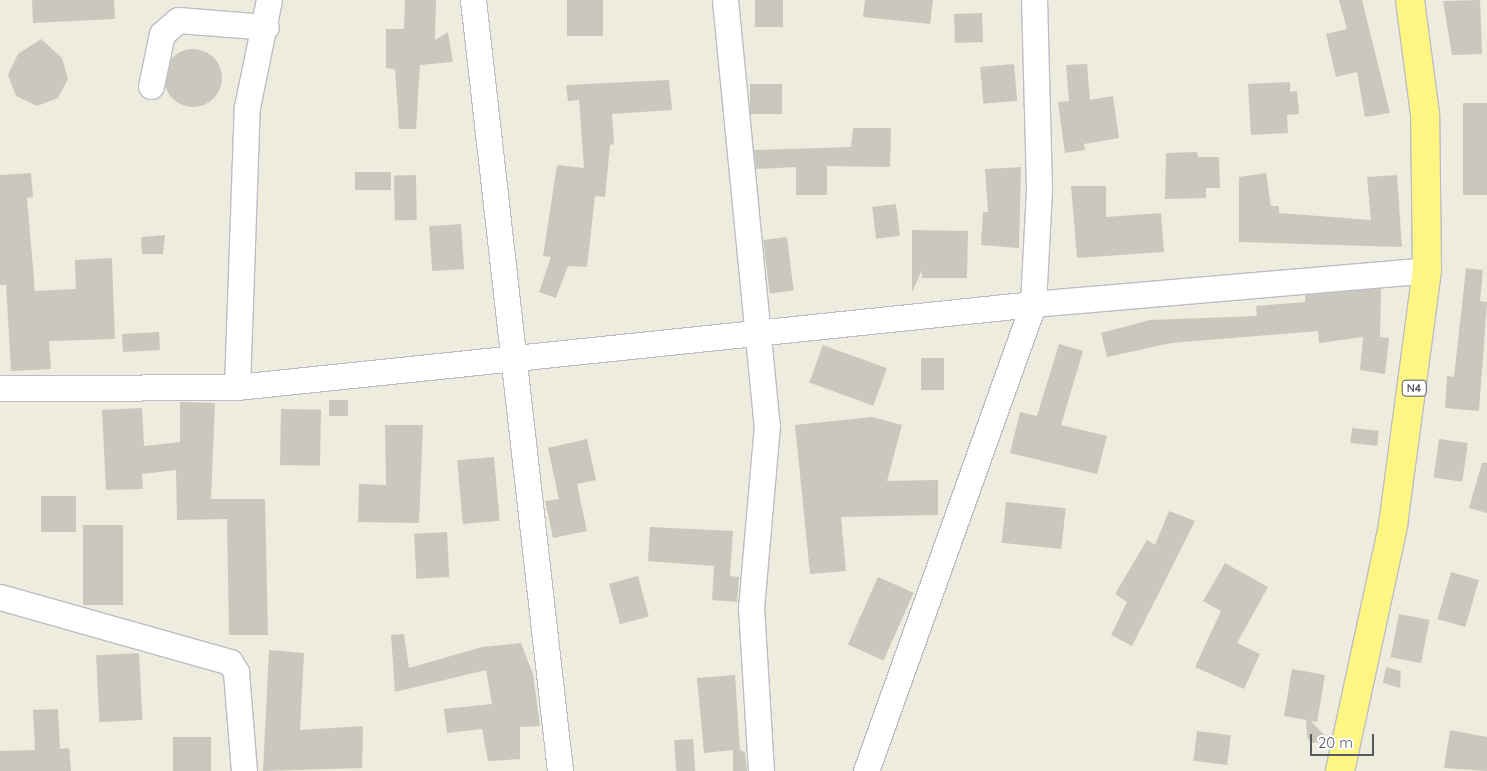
<!DOCTYPE html>
<html>
<head>
<meta charset="utf-8">
<style>
	body { margin:0 }
	#map { position:relative; width:1487px; height:771px; overflow:hidden; background:#edecde; font-family:Quicksand,sans-serif }
	div>[style] { position:absolute }
	.building>* { inset:0; background:#cac8bd; transform-origin:0 0 }
	.round { border-radius:50% }
	.roads { filter:drop-shadow(1px 0 #bcbdc4) drop-shadow(-1px 0 #bcbdc4) drop-shadow(0 1px #bcbdc4) drop-shadow(0 -1px #bcbdc4) }
	.minor>* { height:25px; margin:-12.5px; padding:0 12.5px; transform-origin:12.5px; border-radius:12.5px; background:#fff }
	.highway>* { height:28px; margin:-14px; padding:0 14px; transform-origin:14px; border-radius:14px; background:#fff583 }
	span { translate:-50% -50%; white-space:nowrap; text-align:center; line-height:1.15; -webkit-text-stroke:4px #fff; paint-order:stroke }
	.shield-label span { padding:1px 4px; background:#fff; border:1px solid; border-radius:4px; -webkit-text-stroke-width:0 }
	.shield-label { font-size:11px; color:#575a61; font-weight:700 }
	.scale { position:absolute; left:1310px; top:734px; width:64px; height:22px; box-sizing:border-box; border:2px solid #575a61; border-top:0; padding-left:6px; font-size:15px; line-height:18px; white-space:nowrap; color:#575a61; -webkit-text-stroke:4px #fff; paint-order:stroke }
</style>
</head>
<body>
<div id="map">
	<div class="building">
		<div style="clip-path:polygon(32px 0,114px 0,115px 19px,33px 23px)"></div>
		<div style="clip-path:polygon(405px 0,436px 0,435px 40px,448px 32px,453px 62px,420px 65px,416px 129px,399px 129px,395px 69px,386px 68px,386px 29px,404px 29px)"></div>
		<div style="left:567px;top:0;width:36px;height:36px"></div>
		<div style="left:755px;top:0;width:28px;height:27px"></div>
		<div style="clip-path:polygon(865px 0,933px 0,930px 24px,863px 17px)"></div>
		<div style="clip-path:polygon(1339px 0,1362px 0,1390px 113px,1365px 117px,1357px 72px,1336px 77px,1326px 34px,1347px 29px)"></div>
		<div style="clip-path:polygon(1480px 0,1482px 54px,1452px 55px,1443px 1px)"></div>
		<div style="left:982px;top:13px;width:29px;height:28px;rotate:88deg"></div>
		<div style="clip-path:polygon(41px 39px,62px 58px,68px 79px,58px 98px,37px 106px,16px 96px,8px 75px,18px 54px)"></div>
		<div class="round" style="left:164px;top:49px;width:58px;height:58px"></div>
		<div style="left:1014px;top:64px;width:37px;height:34px;rotate:85deg"></div>
		<div style="clip-path:polygon(1087px 64px,1090px 100px,1113px 96px,1119px 138px,1084px 144px,1085px 150px,1065px 153px,1058px 102px,1069px 101px,1066px 65px)"></div>
		<div style="clip-path:polygon(669px 80px,672px 110px,612px 114px,614px 144px,610px 145px,605px 197px,595px 196px,587px 267px,568px 266px,556px 298px,539px 292px,551px 257px,543px 256px,557px 165px,584px 168px,579px 100px,568px 101px,566px 85px)"></div>
		<div style="clip-path:polygon(1290px 82px,1290px 92px,1297px 91px,1299px 114px,1287px 115px,1288px 133px,1251px 135px,1248px 84px)"></div>
		<div style="left:750px;top:84px;width:32px;height:30px"></div>
		<div style="left:1487px;top:103px;width:92px;height:24px;rotate:90deg"></div>
		<div style="clip-path:polygon(853px 128px,891px 128px,890px 167px,827px 166px,827px 195px,796px 195px,796px 167px,756px 169px,754px 150px,851px 147px)"></div>
		<div style="clip-path:polygon(1197px 152px,1198px 157px,1219px 157px,1220px 188px,1206px 188px,1206px 198px,1165px 199px,1166px 153px)"></div>
		<div style="clip-path:polygon(1021px 167px,1019px 248px,981px 245px,983px 212px,988px 212px,985px 169px)"></div>
		<div style="left:355px;top:172px;width:36px;height:18px"></div>
		<div style="clip-path:polygon(31px 173px,33px 197px,27px 198px,35px 291px,76px 289px,75px 260px,112px 258px,115px 339px,49px 341px,51px 369px,11px 371px,6px 285px,0 285px,0 175px)"></div>
		<div style="clip-path:polygon(1266px 173px,1271px 206px,1279px 206px,1279px 213px,1371px 220px,1367px 177px,1397px 175px,1402px 247px,1239px 242px,1239px 177px)"></div>
		<div style="left:416px;top:175px;width:45px;height:22px;rotate:89deg"></div>
		<div style="clip-path:polygon(1071px 186px,1106px 186px,1106px 217px,1161px 213px,1164px 252px,1077px 258px)"></div>
		<div style="left:896px;top:204px;width:32px;height:24px;rotate:83deg"></div>
		<div style="left:461px;top:224px;width:45px;height:32px;rotate:86deg"></div>
		<div style="clip-path:polygon(912px 230px,968px 231px,967px 278px,922px 278px,922px 270px,912px 292px)"></div>
		<div style="clip-path:polygon(165px 235px,163px 254px,142px 254px,141px 237px)"></div>
		<div style="left:787px;top:237px;width:54px;height:24px;rotate:83deg"></div>
		<div style="clip-path:polygon(1466px 268px,1483px 270px,1480px 301px,1487px 302px,1479px 411px,1445px 408px,1447px 376px,1454px 377px)"></div>
		<div style="clip-path:polygon(1369px 289px,1381px 289px,1380px 337px,1389px 338px,1385px 374px,1360px 370px,1363px 337px,1319px 343px,1318px 331px,1171px 343px,1107px 357px,1101px 333px,1150px 320px,1257px 316px,1256px 306px,1305px 302px,1305px 295px)"></div>
		<div style="left:159px;top:332px;width:18px;height:37px;rotate:87deg"></div>
		<div style="clip-path:polygon(1059px 344px,1083px 351px,1061px 425px,1107px 436px,1097px 474px,1010px 453px,1020px 412px,1037px 416px)"></div>
		<div style="left:823px;top:345px;width:68px;height:40px;rotate:20deg"></div>
		<div style="left:921px;top:358px;width:23px;height:32px"></div>
		<div style="left:329px;top:400px;width:19px;height:16px"></div>
		<div style="clip-path:polygon(180px 402px,215px 403px,211px 499px,265px 499px,268px 635px,229px 635px,227px 519px,177px 520px,176px 470px,142px 474px,143px 489px,106px 490px,102px 410px,142px 408px,144px 446px,180px 442px)"></div>
		<div style="left:281px;top:409px;width:40px;height:56px;rotate:1deg"></div>
		<div style="clip-path:polygon(872px 417px,902px 425px,887px 481px,938px 480px,938px 515px,841px 517px,846px 571px,810px 574px,795px 425px)"></div>
		<div style="clip-path:polygon(385px 425px,423px 425px,419px 523px,358px 522px,359px 484px,386px 485px)"></div>
		<div style="left:1352px;top:428px;width:27px;height:15px;rotate:6deg"></div>
		<div style="clip-path:polygon(587px 439px,596px 480px,577px 484px,587px 531px,553px 538px,545px 501px,559px 499px,548px 448px)"></div>
		<div style="left:1439px;top:439px;width:29px;height:39px;rotate:8deg"></div>
		<div style="left:494px;top:457px;width:64px;height:37px;rotate:85deg"></div>
		<div style="clip-path:polygon(1482px 463px,1487px 463px,1487px 513px,1469px 508px)"></div>
		<div style="left:41px;top:496px;width:35px;height:36px"></div>
		<div style="left:1006px;top:502px;width:60px;height:41px;rotate:6deg"></div>
		<div style="clip-path:polygon(1169px 511px,1195px 521px,1132px 646px,1111px 635px,1127px 602px,1115px 594px,1147px 540px,1155px 545px)"></div>
		<div style="left:83px;top:525px;width:40px;height:80px"></div>
		<div style="clip-path:polygon(650px 527px,733px 531px,730px 576px,739px 577px,737px 602px,712px 600px,714px 566px,648px 561px)"></div>
		<div style="left:447px;top:532px;width:45px;height:33px;rotate:87deg"></div>
		<div style="clip-path:polygon(1225px 563px,1268px 587px,1237px 643px,1260px 654px,1244px 689px,1195px 667px,1221px 611px,1203px 601px)"></div>
		<div style="left:1451px;top:572px;width:29px;height:49px;rotate:16deg"></div>
		<div style="left:638px;top:576px;width:42px;height:30px;rotate:75deg"></div>
		<div style="left:878px;top:577px;width:39px;height:74px;rotate:24deg"></div>
		<div style="left:1399px;top:614px;width:31px;height:44px;rotate:11deg"></div>
		<div style="clip-path:polygon(404px 634px,409px 668px,482px 647px,521px 643px,533px 674px,540px 726px,520px 727px,520px 759px,488px 761px,482px 729px,447px 733px,444px 709px,492px 704px,486px 670px,395px 692px,391px 635px)"></div>
		<div style="clip-path:polygon(269px 650px,304px 653px,300px 730px,363px 726px,362px 768px,263px 771px)"></div>
		<div style="left:139px;top:653px;width:67px;height:43px;rotate:87deg"></div>
		<div style="clip-path:polygon(1386px 667px,1401px 671px,1400px 688px,1383px 683px)"></div>
		<div style="clip-path:polygon(1292px 669px,1325px 675px,1317px 722px,1311px 721px,1327px 738px,1318px 742px,1311px 743px,1307px 737px,1306px 720px,1284px 716px)"></div>
		<div style="clip-path:polygon(735px 675px,740px 750px,745px 752px,747px 771px,733px 771px,733px 750px,704px 753px,697px 678px)"></div>
		<div style="clip-path:polygon(58px 709px,60px 749px,69px 748px,71px 771px,0 771px,0 751px,35px 750px,33px 710px)"></div>
		<div style="clip-path:polygon(1450px 730px,1487px 737px,1487px 771px,1444px 768px)"></div>
		<div style="left:1197px;top:731px;width:34px;height:30px;rotate:7deg"></div>
		<div style="left:173px;top:737px;width:38px;height:34px"></div>
		<div style="left:693px;top:739px;width:32px;height:19px;rotate:86deg"></div>
	</div>
	<div class="roads">
		<div class="minor">
			<div style="left:473px;top:0;width:776px;rotate:83.56deg"></div>
			<div style="left:725px;top:0;width:427px;rotate:84.4deg"></div>
			<div style="left:767px;top:425px;width:183px;rotate:95deg"></div>
			<div style="left:751px;top:607px;width:164px;rotate:86.5deg"></div>
			<div style="left:151px;top:86px;width:53px;rotate:-78.1deg"></div>
			<div style="left:162px;top:34px;width:21px;rotate:-41deg"></div>
			<div style="left:178px;top:20px;width:88px;rotate:4.5deg"></div>
			<div style="left:237px;top:387px;width:280px;rotate:-88deg"></div>
			<div style="left:247px;top:107px;width:109px;rotate:-78.4deg"></div>
			<div style="left:0;top:388px;width:237px;rotate:-0.2deg"></div>
			<div style="left:237px;top:387px;width:800px;rotate:-5.95deg"></div>
			<div style="left:1033px;top:304px;width:395px;rotate:-4.9deg"></div>
			<div style="left:0;top:597px;width:239px;rotate:15.8deg"></div>
			<div style="left:230px;top:662px;width:12px;rotate:59deg"></div>
			<div style="left:236px;top:672px;width:99px;rotate:85.4deg"></div>
			<div style="left:866px;top:771px;width:496px;rotate:-70.3deg"></div>
			<div style="left:1033px;top:304px;width:116px;rotate:-87deg"></div>
			<div style="left:1039px;top:188px;width:188px;rotate:-91.5deg"></div>
		</div>
		<div class="highway">
			<div style="left:1340px;top:771px;width:252px;rotate:-77.8deg"></div>
			<div style="left:1393px;top:525px;width:257px;rotate:-82.4deg"></div>
			<div style="left:1427px;top:270px;width:156px;rotate:-90.7deg"></div>
			<div style="left:1425px;top:114px;width:115px;rotate:-97.5deg"></div>
		</div>
	</div>
	<div class="shield-label">
		<span style="left:1414px;top:388px">N4</span>
	</div>
	<div class="scale">20 m</div>
</div>
</body>
</html>
